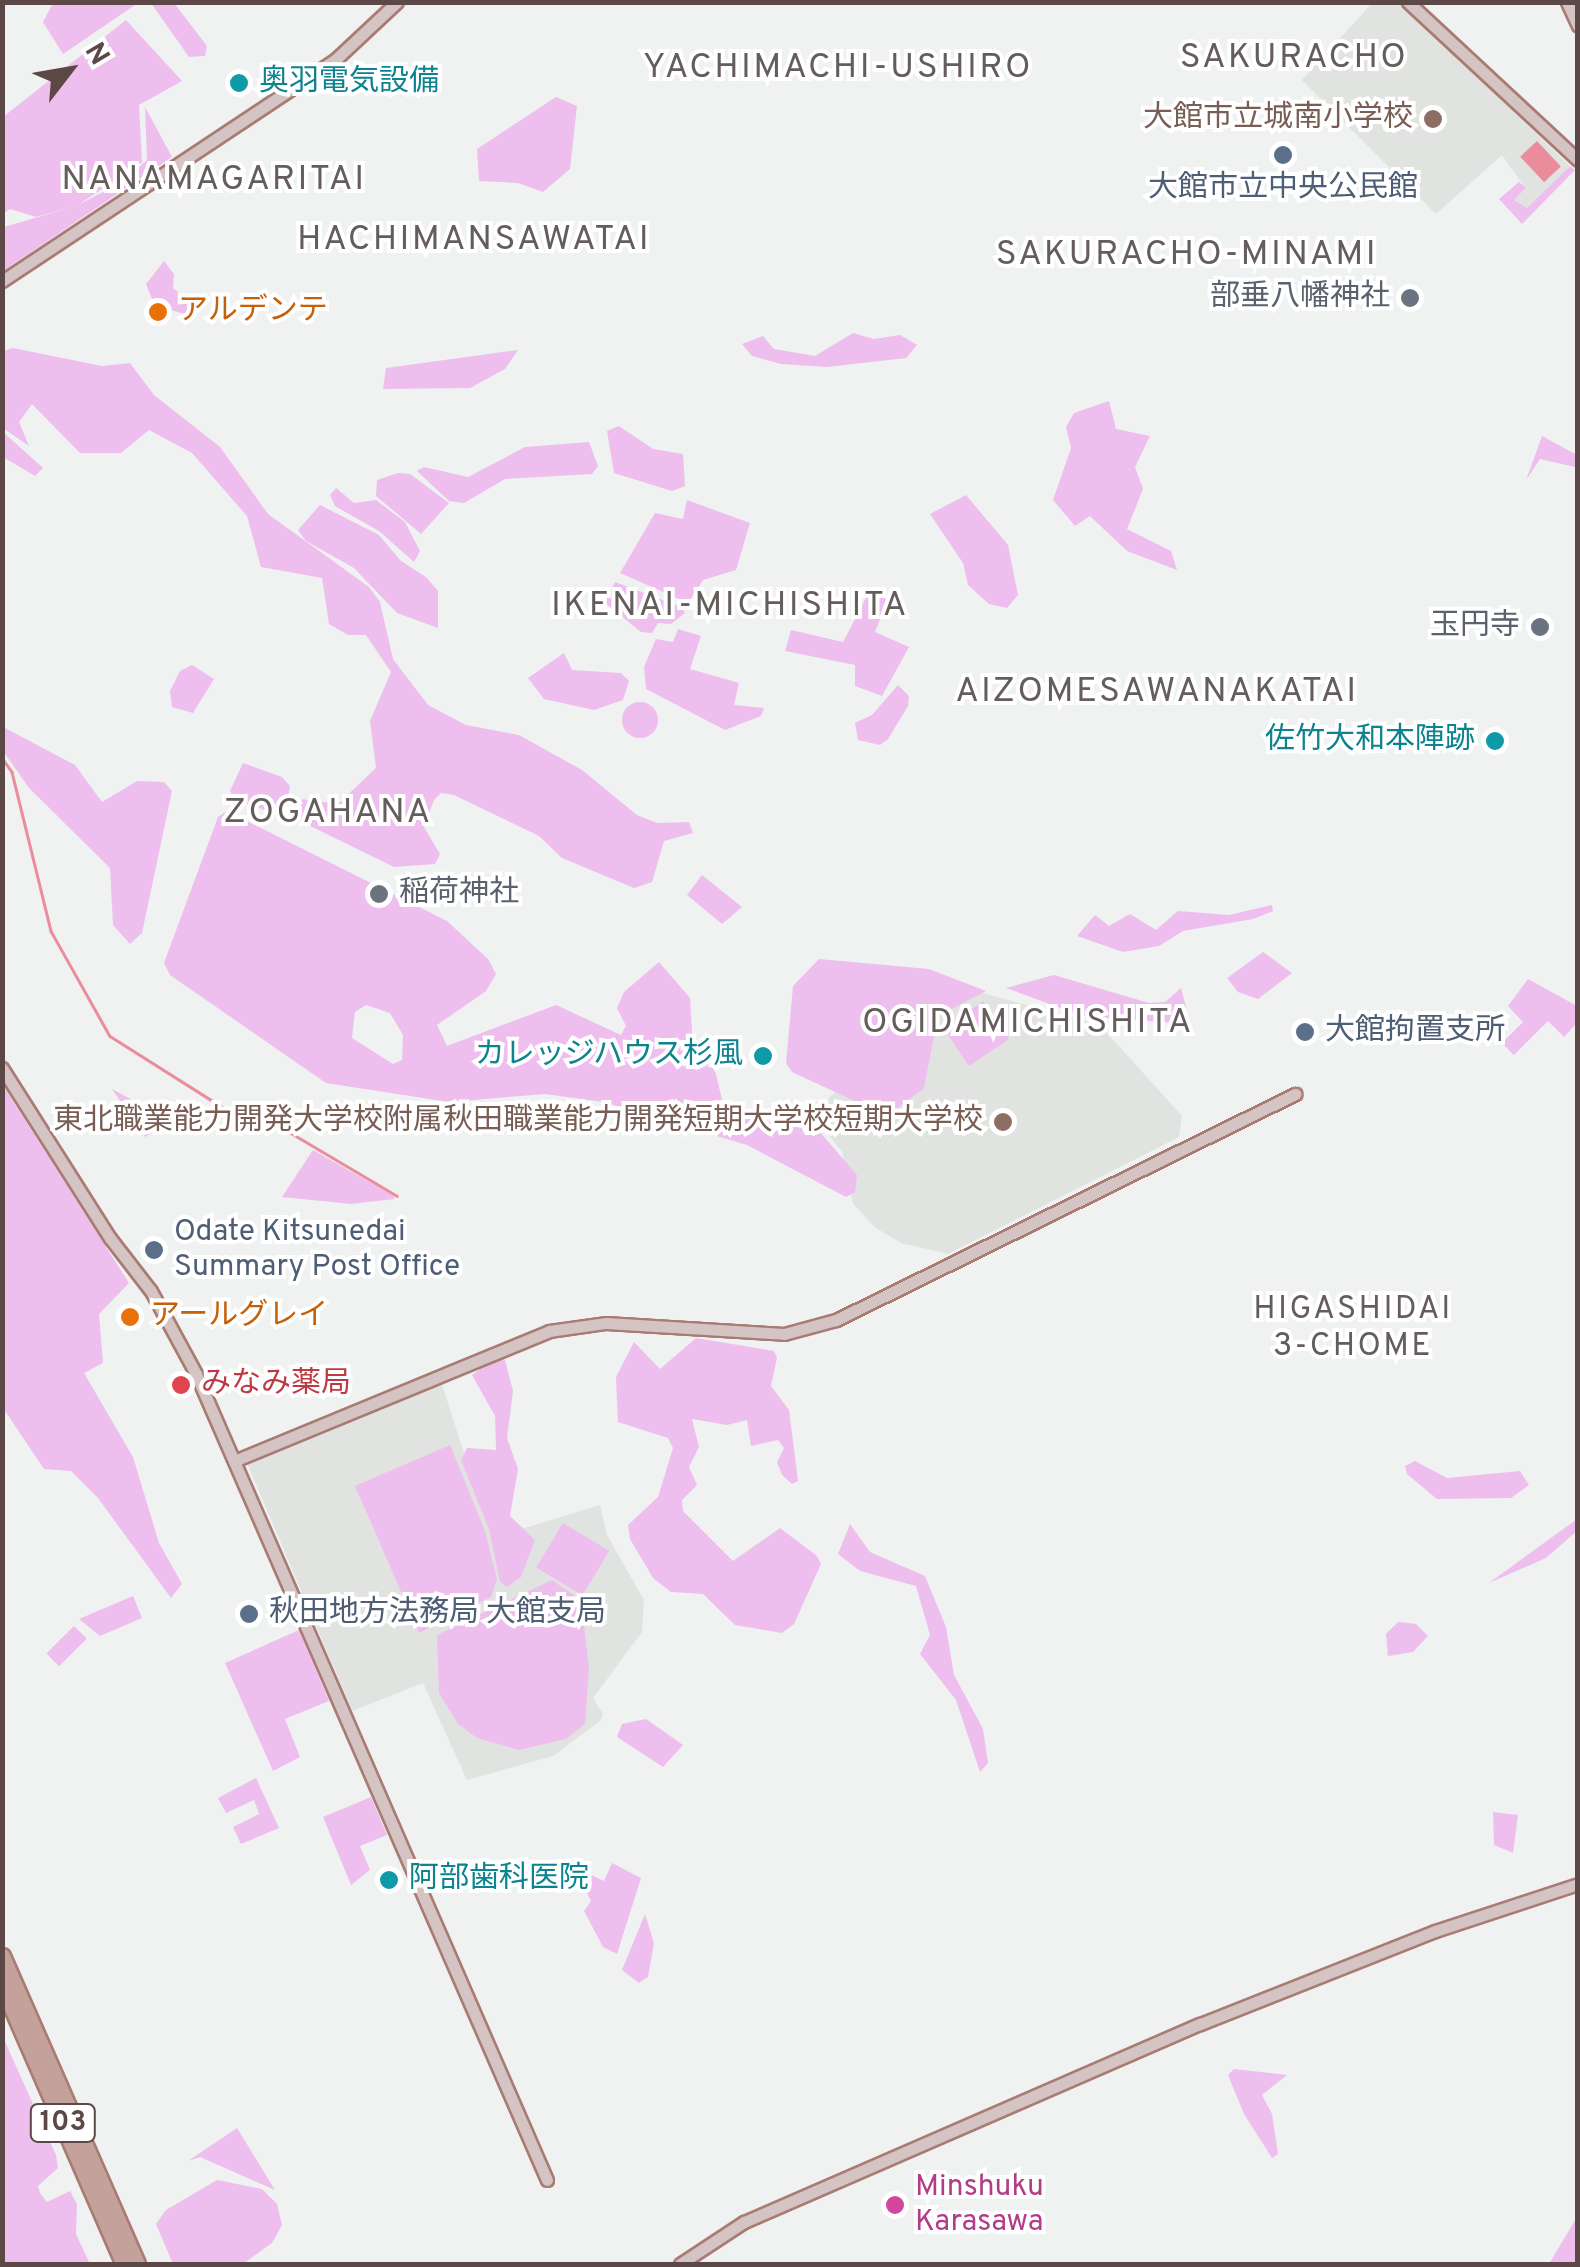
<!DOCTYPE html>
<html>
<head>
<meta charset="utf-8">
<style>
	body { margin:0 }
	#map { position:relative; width:1580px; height:2267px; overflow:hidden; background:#eff2f1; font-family:Overpass,"Noto Sans JP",sans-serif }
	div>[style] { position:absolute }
	.education>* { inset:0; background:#e1e3e1 }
	.green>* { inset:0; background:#eebeee; transform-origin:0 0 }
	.round { border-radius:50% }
	.water>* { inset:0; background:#eb8c9d; transform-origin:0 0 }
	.stream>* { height:2.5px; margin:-1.25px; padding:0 1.25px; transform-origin:1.25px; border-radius:1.25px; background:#eb8c9d }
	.roads { filter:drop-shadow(2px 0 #a97b73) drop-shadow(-2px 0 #a97b73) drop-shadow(0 2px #a97b73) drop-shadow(0 -2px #a97b73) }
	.tertiary>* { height:11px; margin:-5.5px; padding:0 5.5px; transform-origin:5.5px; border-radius:5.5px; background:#d4c4c3 }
	.trunk>* { height:15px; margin:-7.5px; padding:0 7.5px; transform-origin:7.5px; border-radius:7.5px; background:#c5a19c }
	.dots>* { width:28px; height:28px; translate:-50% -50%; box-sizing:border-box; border:5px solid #fff; border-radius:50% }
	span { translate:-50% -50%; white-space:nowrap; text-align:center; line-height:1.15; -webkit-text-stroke:8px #fff; paint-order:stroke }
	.shield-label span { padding:2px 8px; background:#fff; border:2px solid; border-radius:8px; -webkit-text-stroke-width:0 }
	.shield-label { font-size:28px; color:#5c4947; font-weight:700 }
	.culture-label { font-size:30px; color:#0d838f }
	.left { translate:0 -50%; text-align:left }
	.right { translate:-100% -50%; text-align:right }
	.education-label { font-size:30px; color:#785e54 }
	.service-label { font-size:30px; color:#4e5e75 }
	.worship-label { font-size:30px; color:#5b616d }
	.food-label { font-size:30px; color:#c56008 }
	.health-label { font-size:30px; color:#be3a42 }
	.hotel-label { font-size:30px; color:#b23c85 }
	.neighbourhood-label { font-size:32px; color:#645d5c; letter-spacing:2.5px }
	.quarter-label { font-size:35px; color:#645d5c; letter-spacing:2.5px }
	.frame { position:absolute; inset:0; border:5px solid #5c4947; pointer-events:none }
	.north { position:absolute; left:20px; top:20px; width:100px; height:100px; -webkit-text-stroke:8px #fff; paint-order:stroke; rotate:59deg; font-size:28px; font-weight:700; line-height:40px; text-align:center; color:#5c4947 }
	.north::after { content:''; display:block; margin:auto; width:35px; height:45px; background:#5c4947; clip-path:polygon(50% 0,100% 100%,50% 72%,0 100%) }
</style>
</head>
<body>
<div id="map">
	<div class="education">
		<div style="clip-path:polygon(1372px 3px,1401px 3px,1570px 166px,1527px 208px,1513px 200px,1526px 189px,1502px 155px,1436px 214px,1302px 80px)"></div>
		<div style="clip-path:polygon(979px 992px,1100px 1025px,1182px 1116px,1179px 1137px,948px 1254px,901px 1243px,876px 1228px,853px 1204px,842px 1152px,823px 1128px,827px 1100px,838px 1089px,928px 1017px)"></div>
		<div style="clip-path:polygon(441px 1381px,468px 1466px,511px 1526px,525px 1528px,600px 1505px,607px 1535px,644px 1600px,642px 1632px,593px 1698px,603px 1714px,600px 1721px,553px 1756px,467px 1780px,423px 1683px,352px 1711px,247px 1463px)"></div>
	</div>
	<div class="green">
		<div style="clip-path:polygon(53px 3px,53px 2px,138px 3px,63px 54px,43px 22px)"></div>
		<div style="clip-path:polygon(151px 3px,174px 3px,207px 46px,205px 56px,189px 57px)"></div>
		<div style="clip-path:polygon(126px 20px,182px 81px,139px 105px,142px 162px,78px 205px,124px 181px,147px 160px,145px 107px,172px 157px,3px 271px,4px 227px,76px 206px,36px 217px,10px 209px,3px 214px,3px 117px)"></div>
		<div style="clip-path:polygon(556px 97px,577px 106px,570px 169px,543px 192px,518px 183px,479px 181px,477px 149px)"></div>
		<div style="clip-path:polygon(1570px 166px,1575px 170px,1522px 224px,1499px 199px,1519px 182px,1526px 188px,1514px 200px,1527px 208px)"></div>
		<div style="clip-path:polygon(164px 261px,174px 274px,173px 288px,189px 301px,186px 314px,161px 308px,151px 297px,146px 284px)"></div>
		<div style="clip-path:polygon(853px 333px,874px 339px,900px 335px,917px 345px,906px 358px,827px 367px,781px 364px,752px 356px,742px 344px,763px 336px,774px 349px,815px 356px)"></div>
		<div style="clip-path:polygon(13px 348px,102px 366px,130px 363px,154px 395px,220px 447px,268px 514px,369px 587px,380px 602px,393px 659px,428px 705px,466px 725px,519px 735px,582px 770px,637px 815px,657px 823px,689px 822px,693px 833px,664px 841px,652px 882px,634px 888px,562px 858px,539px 836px,454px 795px,441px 793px,434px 800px,424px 827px,440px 854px,435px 864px,394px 867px,298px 820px,302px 799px,338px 804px,376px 768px,370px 721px,391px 672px,366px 635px,348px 635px,329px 624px,322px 578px,261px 567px,247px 516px,192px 453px,149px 430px,121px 453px,80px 453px,32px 404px,19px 422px,29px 446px,3px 428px,3px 351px)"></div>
		<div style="clip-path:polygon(518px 350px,505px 369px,470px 388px,383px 389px,386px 368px)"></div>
		<div style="clip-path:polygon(1109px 401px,1116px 429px,1150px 436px,1135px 467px,1143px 489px,1127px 529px,1171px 551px,1177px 570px,1127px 551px,1090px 516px,1075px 526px,1053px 500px,1071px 448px,1066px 427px,1074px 413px)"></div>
		<div style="clip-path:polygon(619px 426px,653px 449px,683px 454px,685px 486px,672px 491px,614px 473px,607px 431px)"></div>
		<div style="clip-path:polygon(3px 432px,43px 468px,35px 476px,3px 457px)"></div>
		<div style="clip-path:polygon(1542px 436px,1577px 455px,1575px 467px,1540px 459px,1526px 480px)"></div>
		<div style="clip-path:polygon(589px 442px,598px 466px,592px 474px,505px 479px,464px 503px,449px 501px,417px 471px,424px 467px,468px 477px,525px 447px)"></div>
		<div style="clip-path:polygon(398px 473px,410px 474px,449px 503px,421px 534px,376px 496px,377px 480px)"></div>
		<div style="clip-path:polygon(336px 488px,354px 503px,376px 500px,405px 522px,420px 551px,414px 562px,379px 531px,335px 506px,330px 495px)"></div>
		<div style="clip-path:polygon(966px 495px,1008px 545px,1018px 595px,1007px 608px,989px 604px,968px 585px,963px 563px,930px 514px)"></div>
		<div style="clip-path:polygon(687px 500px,750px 523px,736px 570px,703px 580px,688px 603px,620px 573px,655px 513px,683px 519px)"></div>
		<div style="clip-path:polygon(320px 505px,379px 535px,401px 561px,426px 577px,438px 591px,438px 628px,397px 613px,354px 568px,306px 541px,298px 530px)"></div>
		<div style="clip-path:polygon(615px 582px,682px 607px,685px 613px,671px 624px,658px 623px,652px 633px,641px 632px,604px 602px)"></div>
		<div style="clip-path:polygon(870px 590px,888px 600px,875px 632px,909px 647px,882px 696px,855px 686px,855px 665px,785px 651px,791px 630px,843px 642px)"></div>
		<div style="clip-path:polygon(678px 629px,701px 636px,690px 669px,739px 683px,734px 705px,764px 708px,761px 716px,725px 730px,646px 689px,644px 667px,656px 639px,673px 642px)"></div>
		<div style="clip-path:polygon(564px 653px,572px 670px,621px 673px,629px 681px,623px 700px,594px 710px,544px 699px,528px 678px)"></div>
		<div style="clip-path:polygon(192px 665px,214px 679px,193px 713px,172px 707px,170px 691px,180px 671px)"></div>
		<div style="clip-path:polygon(898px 685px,909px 696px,908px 706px,888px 739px,880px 745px,858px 740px,855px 723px,872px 715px)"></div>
		<div class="round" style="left:622px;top:702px;width:36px;height:36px"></div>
		<div style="clip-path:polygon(3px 727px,75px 765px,102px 802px,137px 781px,164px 782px,172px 791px,142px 933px,130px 944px,113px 925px,110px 868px,29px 788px,3px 751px)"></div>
		<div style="clip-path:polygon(243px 763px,282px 777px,290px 786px,285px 809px,276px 814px,234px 799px,230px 791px)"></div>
		<div style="clip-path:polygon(evenodd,227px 811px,447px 921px,488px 959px,496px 974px,486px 991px,437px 1025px,447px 1046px,556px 1005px,621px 1035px,626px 1026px,617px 1008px,624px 992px,659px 962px,690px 998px,692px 1033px,716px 1074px,723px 1104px,735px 1116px,819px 1131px,857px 1175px,855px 1192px,846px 1197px,747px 1145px,603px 1102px,545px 1094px,449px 1102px,326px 1083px,170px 975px,164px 963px,218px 817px,227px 811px,366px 1005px,390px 1013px,403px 1035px,402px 1060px,393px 1064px,352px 1038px,355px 1012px,366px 1005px)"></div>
		<div style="clip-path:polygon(702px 875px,742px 907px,722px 924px,687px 895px)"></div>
		<div style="clip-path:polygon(1272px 905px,1273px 911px,1253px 919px,1183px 931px,1159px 946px,1123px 952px,1077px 936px,1095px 915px,1109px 926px,1130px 914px,1156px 930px,1178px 911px,1229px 915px)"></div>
		<div style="clip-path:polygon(1263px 952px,1292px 973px,1258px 999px,1238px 992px,1227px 978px)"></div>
		<div style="clip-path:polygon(819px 959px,929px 969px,986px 991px,938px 1016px,924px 1088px,898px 1108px,861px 1104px,792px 1072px,786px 1063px,793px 986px)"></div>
		<div style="clip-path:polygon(1054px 975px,1149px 1003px,1165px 1002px,1181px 988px,1186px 1007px,1174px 1023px,1083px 1016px,1006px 988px)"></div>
		<div style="clip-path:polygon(1528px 979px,1577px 1006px,1577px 1023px,1564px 1037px,1548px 1021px,1514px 1055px,1502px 1043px,1523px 1022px,1508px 1006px)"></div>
		<div style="left:983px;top:1001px;width:46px;height:48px;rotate:56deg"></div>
		<div style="clip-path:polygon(2px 1084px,129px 1283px,99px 1314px,103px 1363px,84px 1373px,133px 1457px,159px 1543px,182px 1584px,171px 1598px,98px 1498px,71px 1471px,44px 1469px,3px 1408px)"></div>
		<div style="clip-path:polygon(112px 1089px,166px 1118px,167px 1122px,145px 1137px)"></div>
		<div style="clip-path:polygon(313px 1150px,394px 1196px,394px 1199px,351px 1204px,282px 1197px)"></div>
		<div style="clip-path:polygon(696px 1338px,774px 1351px,777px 1358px,771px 1386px,789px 1410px,798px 1481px,792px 1484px,782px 1475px,777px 1462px,784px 1448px,778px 1440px,751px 1446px,747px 1420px,727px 1425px,692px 1419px,699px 1447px,689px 1467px,697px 1485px,682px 1500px,683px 1511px,733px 1561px,780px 1528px,817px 1556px,821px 1564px,794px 1624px,782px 1633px,735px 1625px,703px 1594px,671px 1592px,653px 1578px,630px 1539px,628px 1525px,658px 1497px,673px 1448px,668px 1438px,618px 1422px,616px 1377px,634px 1342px,660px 1369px)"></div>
		<div style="clip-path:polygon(496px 1358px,505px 1360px,513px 1391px,507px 1438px,518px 1469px,510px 1516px,535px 1540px,521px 1577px,507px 1587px,500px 1582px,489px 1529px,461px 1460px,467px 1448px,496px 1450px,495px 1416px,472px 1375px)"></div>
		<div style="clip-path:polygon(450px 1445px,485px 1531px,497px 1579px,491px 1597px,419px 1633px,355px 1486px)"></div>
		<div style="clip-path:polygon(1415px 1461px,1447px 1478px,1520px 1471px,1529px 1485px,1511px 1498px,1437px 1499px,1407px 1474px,1405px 1466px)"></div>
		<div style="clip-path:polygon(1577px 1519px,1577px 1531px,1546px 1558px,1489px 1583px)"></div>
		<div style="left:563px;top:1523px;width:54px;height:52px;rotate:31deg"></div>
		<div style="clip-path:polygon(850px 1524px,870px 1552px,925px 1576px,946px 1627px,954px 1675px,983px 1729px,988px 1763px,980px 1772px,956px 1700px,920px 1654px,930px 1635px,916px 1586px,860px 1571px,838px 1554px)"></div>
		<div style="clip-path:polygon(552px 1580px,581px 1600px,589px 1668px,585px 1724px,566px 1739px,519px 1750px,477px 1738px,458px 1724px,439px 1693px,437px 1635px)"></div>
		<div style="clip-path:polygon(133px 1596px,142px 1618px,100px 1636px,79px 1619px)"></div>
		<div style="clip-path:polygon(1398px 1622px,1416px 1624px,1428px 1636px,1413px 1652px,1388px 1656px,1386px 1634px)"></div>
		<div style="left:74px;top:1626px;width:18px;height:39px;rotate:45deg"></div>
		<div style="clip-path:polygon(299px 1630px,329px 1701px,285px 1719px,300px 1757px,273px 1771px,225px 1663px)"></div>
		<div style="clip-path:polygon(646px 1719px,683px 1745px,663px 1767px,617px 1737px,622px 1724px)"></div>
		<div style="clip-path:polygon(256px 1778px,279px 1828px,241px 1844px,233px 1827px,259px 1814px,254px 1800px,226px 1813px,218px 1798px)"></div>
		<div style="clip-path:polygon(371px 1797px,387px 1835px,360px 1846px,370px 1870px,351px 1885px,323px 1817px)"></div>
		<div style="clip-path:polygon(1493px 1812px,1518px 1815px,1513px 1853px,1494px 1845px)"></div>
		<div style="clip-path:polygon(612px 1863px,641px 1878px,617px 1954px,603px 1947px,584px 1911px,591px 1901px,581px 1881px,591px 1875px,604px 1881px)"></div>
		<div style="clip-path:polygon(645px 1914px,654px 1943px,648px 1977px,639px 1983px,622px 1970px)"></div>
		<div style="clip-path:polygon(2px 2035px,56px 2155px,58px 2168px,38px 2186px,40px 2193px,47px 2202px,70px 2191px,77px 2204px,76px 2234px,90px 2264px,3px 2264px)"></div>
		<div style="clip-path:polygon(1234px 2069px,1287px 2075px,1262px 2095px,1272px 2114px,1278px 2154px,1272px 2158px,1244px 2114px,1228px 2075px)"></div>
		<div style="clip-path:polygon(237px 2128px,275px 2190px,200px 2157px,188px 2161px)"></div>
		<div style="clip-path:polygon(217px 2180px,262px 2189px,277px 2204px,282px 2225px,272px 2243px,243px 2264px,173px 2264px,156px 2224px,166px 2210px)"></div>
		<div style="clip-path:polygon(1577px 2217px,1577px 2264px,1549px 2264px)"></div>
	</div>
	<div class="water">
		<div style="left:1537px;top:141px;width:35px;height:23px;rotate:47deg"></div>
	</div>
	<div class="stream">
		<div style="left:2px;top:758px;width:17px;rotate:54deg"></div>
		<div style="left:12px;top:772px;width:164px;rotate:76.2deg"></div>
		<div style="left:51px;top:931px;width:120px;rotate:60.7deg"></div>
		<div style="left:110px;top:1036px;width:157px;rotate:32.3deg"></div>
		<div style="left:243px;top:1120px;width:44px;rotate:13.1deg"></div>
		<div style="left:286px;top:1130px;width:129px;rotate:30.7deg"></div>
	</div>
	<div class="roads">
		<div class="tertiary">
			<div style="left:1408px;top:2px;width:232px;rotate:42.9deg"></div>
			<div style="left:1567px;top:2px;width:26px;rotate:65deg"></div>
			<div style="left:2px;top:281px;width:401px;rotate:-33.6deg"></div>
			<div style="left:336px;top:59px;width:83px;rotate:-43.1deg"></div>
			<div style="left:2px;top:1068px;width:201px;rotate:57.6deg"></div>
			<div style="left:110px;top:1238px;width:67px;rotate:52.3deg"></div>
			<div style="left:151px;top:1291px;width:94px;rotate:61.5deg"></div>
			<div style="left:196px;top:1374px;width:879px;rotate:66.47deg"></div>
			<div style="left:234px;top:1461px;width:341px;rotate:-22.4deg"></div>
			<div style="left:549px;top:1331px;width:58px;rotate:-8deg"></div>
			<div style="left:606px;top:1323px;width:178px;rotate:3.5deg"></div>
			<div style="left:784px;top:1334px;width:54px;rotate:-15.1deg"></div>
			<div style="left:836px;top:1320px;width:512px;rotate:-26.21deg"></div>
			<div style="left:680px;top:2264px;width:77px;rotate:-33.3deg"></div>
			<div style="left:744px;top:2222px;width:497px;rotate:-23.5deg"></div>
			<div style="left:1200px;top:2024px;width:253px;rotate:-21.6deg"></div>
			<div style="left:1435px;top:1931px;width:151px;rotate:-18.2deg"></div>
		</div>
		<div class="trunk">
			<div style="left:2px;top:1956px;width:336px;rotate:66.3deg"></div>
			<div style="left:2px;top:1985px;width:305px;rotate:66.4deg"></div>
		</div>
	</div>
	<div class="dots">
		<div style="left:239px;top:83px;background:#0f9aa8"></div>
		<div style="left:1433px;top:119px;background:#8d6e63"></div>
		<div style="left:1283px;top:155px;background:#5c6f8a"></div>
		<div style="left:1410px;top:298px;background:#6b7280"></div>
		<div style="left:158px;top:312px;background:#e8710a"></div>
		<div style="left:1540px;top:627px;background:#6b7280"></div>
		<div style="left:1495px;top:741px;background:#0f9aa8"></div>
		<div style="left:379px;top:894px;background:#6b7280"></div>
		<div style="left:1305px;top:1032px;background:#5c6f8a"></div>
		<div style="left:763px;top:1056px;background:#0f9aa8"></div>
		<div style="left:1003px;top:1122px;background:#8d6e63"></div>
		<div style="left:154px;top:1250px;background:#5c6f8a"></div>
		<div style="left:130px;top:1317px;background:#e8710a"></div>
		<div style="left:181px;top:1385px;background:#e0444e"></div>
		<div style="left:249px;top:1614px;background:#5c6f8a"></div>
		<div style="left:389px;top:1880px;background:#0f9aa8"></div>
		<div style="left:895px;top:2205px;background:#d1479c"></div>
	</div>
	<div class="shield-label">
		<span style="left:63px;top:2123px">103</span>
	</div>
	<div class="culture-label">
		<span class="left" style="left:259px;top:83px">奥羽電気設備</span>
		<span class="right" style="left:1475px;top:741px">佐竹大和本陣跡</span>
		<span class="right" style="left:743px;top:1056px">カレッジハウス杉風</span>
		<span class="left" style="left:409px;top:1880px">阿部歯科医院</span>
	</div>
	<div class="education-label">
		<span class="right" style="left:1413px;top:119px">大館市立城南小学校</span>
		<span class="right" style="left:983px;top:1122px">東北職業能力開発大学校附属秋田職業能力開発短期大学校短期大学校</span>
	</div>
	<div class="service-label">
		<span style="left:1283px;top:189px">大館市立中央公民館</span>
		<span class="left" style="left:1325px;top:1032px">大館拘置支所</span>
		<span class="left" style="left:174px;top:1250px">Odate Kitsunedai<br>Summary Post Office</span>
		<span class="left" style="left:269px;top:1614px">秋田地方法務局 大館支局</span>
	</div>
	<div class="worship-label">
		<span class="right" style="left:1390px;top:298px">部垂八幡神社</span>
		<span class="right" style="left:1520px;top:627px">玉円寺</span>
		<span class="left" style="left:399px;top:894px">稲荷神社</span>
	</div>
	<div class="food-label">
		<span class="left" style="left:178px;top:312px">アルデンテ</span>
		<span class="left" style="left:150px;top:1317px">アールグレイ</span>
	</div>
	<div class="health-label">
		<span class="left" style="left:201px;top:1385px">みなみ薬局</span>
	</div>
	<div class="hotel-label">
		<span class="left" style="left:915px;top:2205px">Minshuku<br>Karasawa</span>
	</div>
	<div class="neighbourhood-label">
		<span style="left:1353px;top:1329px">HIGASHIDAI<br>3-CHOME</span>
	</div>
	<div class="quarter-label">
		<span style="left:1294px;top:58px">SAKURACHO</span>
		<span style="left:838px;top:68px">YACHIMACHI-USHIRO</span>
		<span style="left:214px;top:180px">NANAMAGARITAI</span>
		<span style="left:474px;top:240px">HACHIMANSAWATAI</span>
		<span style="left:1187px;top:255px">SAKURACHO-MINAMI</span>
		<span style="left:730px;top:606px">IKENAI-MICHISHITA</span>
		<span style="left:1157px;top:692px">AIZOMESAWANAKATAI</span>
		<span style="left:328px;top:813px">ZOGAHANA</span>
		<span style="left:1028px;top:1023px">OGIDAMICHISHITA</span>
	</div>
	<div class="frame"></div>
	<div class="north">N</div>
</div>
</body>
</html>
